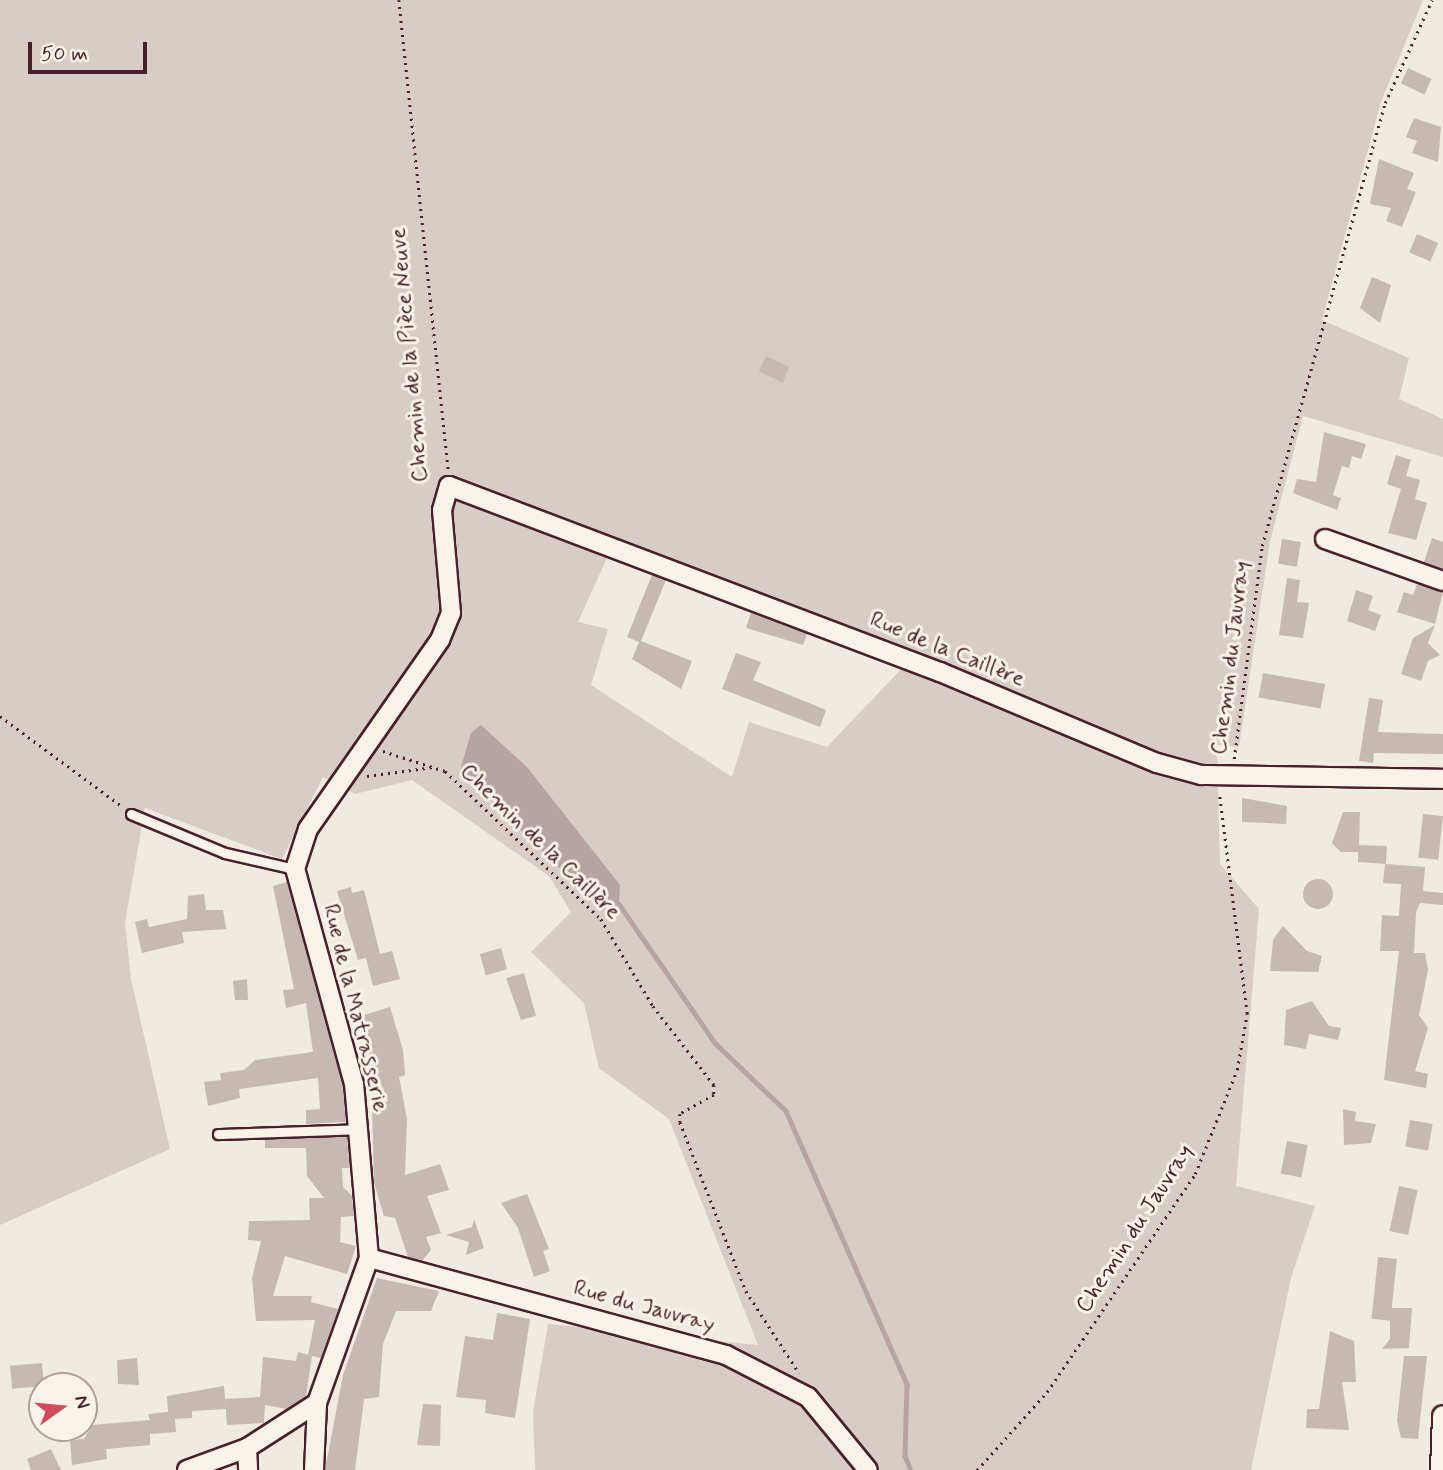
<!DOCTYPE html>
<html>
<head>
<meta charset="utf-8">
<style>
	body { margin:0 }
	#map { position:relative; width:1443px; height:1470px; overflow:hidden; background:#f0ebe0; font-family:Mynerve,sans-serif }
	div>[style] { position:absolute }
	.green>* { inset:0; background:#d8cdc6 }
	.water>* { inset:0; background:#b7a4a2 }
	.stream>* { height:4.5px; margin:-2.25px; padding:0 2.25px; transform-origin:2.25px; border-radius:2.25px; background:#b7a4a2 }
	.building>* { inset:0; background:#c6b8b3; transform-origin:0 0 }
	.round { border-radius:50% }
	.path>* { height:2.5px; margin-top:-1.25px; transform-origin:0; background:repeating-linear-gradient(90deg,#4a1f2b 0 2px,transparent 0 7px) }
	.roads { filter:drop-shadow(2px 0 #4a1f2b) drop-shadow(-2px 0 #4a1f2b) drop-shadow(0 2px #4a1f2b) drop-shadow(0 -2px #4a1f2b) }
	.service>* { height:9px; margin:-4.5px; padding:0 4.5px; transform-origin:4.5px; border-radius:4.5px; background:#f7f3e8 }
	.minor>* { height:18px; margin:-9px; padding:0 9px; transform-origin:9px; border-radius:9px; background:#f7f3e8 }
	.tertiary>* { height:21px; margin:-10.5px; padding:0 10.5px; transform-origin:10.5px; border-radius:10.5px; background:#f7f3e8 }
	span { translate:-50% -50%; white-space:nowrap; text-align:center; line-height:1.15; -webkit-text-stroke:6px #f7f3e8; paint-order:stroke }
	.street-label { font-size:23px; color:#4a1f2b }
	.north { position:absolute; left:28px; top:1372px; width:70px; height:70px; box-sizing:border-box; background:#f7f3e8; border:2px solid #b29e9c; border-radius:50%; rotate:75deg; font-size:19px; font-weight:700; line-height:28px; text-align:center; color:#4a1f2b }
	.north::after { content:''; display:block; margin:auto; width:24px; height:32px; background:#d1495b; clip-path:polygon(50% 0,100% 100%,50% 72%,0 100%) }
	.scale { position:absolute; left:28px; top:42px; width:119px; height:32px; box-sizing:border-box; border:4px solid #4a1f2b; border-top:0; padding-left:9px; font-size:21px; line-height:24px; white-space:nowrap; color:#4a1f2b; -webkit-text-stroke:5px #f7f3e8; paint-order:stroke }
</style>
</head>
<body>
<div id="map">
	<div class="green">
		<div style="clip-path:polygon(evenodd,0 0,1423px 0,1381px 102px,1322px 320px,1409px 358px,1399px 399px,1443px 419px,1443px 457px,1303px 416px,1270px 541px,1239px 747px,1217px 745px,1220px 864px,1259px 909px,1236px 1186px,1315px 1206px,1291px 1278px,1251px 1470px,535px 1470px,533px 1412px,548px 1324px,758px 1345px,669px 1119px,599px 1068px,584px 1003px,531px 952px,571px 912px,549px 876px,412px 780px,355px 794px,323px 777px,282px 859px,145px 808px,125px 923px,131px 979px,170px 1149px,0 1225px,0 0,616px 538px,905px 649px,904px 666px,827px 747px,749px 722px,732px 777px,591px 685px,608px 629px,578px 622px,616px 538px)"></div>
	</div>
	<div class="water">
		<div style="clip-path:polygon(481px 725px,527px 767px,620px 885px,619px 904px,607px 915px,460px 770px,471px 733px)"></div>
	</div>
	<div class="stream">
		<div style="left:619px;top:904px;width:170px;rotate:55.3deg"></div>
		<div style="left:716px;top:1044px;width:97px;rotate:43.7deg"></div>
		<div style="left:786px;top:1111px;width:299px;rotate:66.1deg"></div>
		<div style="left:907px;top:1384px;width:72px;rotate:91.6deg"></div>
		<div style="left:905px;top:1456px;width:15px;rotate:67deg"></div>
	</div>
	<div class="building">
		<div style="left:1408px;top:68px;width:26px;height:17px;rotate:25deg"></div>
		<div style="clip-path:polygon(1414px 118px,1441px 127px,1438px 162px,1412px 153px,1417px 141px,1406px 137px)"></div>
		<div style="clip-path:polygon(1379px 159px,1414px 173px,1407px 189px,1416px 192px,1402px 227px,1386px 221px,1391px 208px,1370px 204px)"></div>
		<div style="left:1417px;top:234px;width:23px;height:20px;rotate:23deg"></div>
		<div style="clip-path:polygon(1372px 277px,1391px 285px,1380px 323px,1360px 308px)"></div>
		<div style="left:766px;top:356px;width:26px;height:17px;rotate:25deg"></div>
		<div style="clip-path:polygon(1324px 432px,1366px 444px,1361px 459px,1352px 456px,1349px 468px,1342px 466px,1333px 495px,1341px 498px,1337px 510px,1293px 493px,1297px 479px,1316px 482px)"></div>
		<div style="clip-path:polygon(1396px 455px,1411px 460px,1406px 476px,1420px 480px,1415px 499px,1427px 503px,1416px 540px,1388px 533px,1401px 489px,1387px 484px)"></div>
		<div style="clip-path:polygon(1432px 538px,1443px 542px,1443px 569px,1424px 562px)"></div>
		<div style="left:1282px;top:539px;width:19px;height:25px;rotate:9deg"></div>
		<div style="clip-path:polygon(652px 575px,666px 580px,641px 641px,692px 661px,681px 689px,632px 659px,639px 642px,627px 637px)"></div>
		<div style="clip-path:polygon(1287px 578px,1300px 580px,1297px 602px,1309px 603px,1303px 638px,1279px 635px)"></div>
		<div style="clip-path:polygon(1417px 584px,1443px 592px,1435px 624px,1397px 612px,1404px 592px,1413px 595px)"></div>
		<div style="clip-path:polygon(1356px 590px,1373px 596px,1368px 610px,1381px 615px,1375px 631px,1347px 621px)"></div>
		<div style="clip-path:polygon(751px 613px,807px 634px,803px 645px,746px 628px)"></div>
		<div style="clip-path:polygon(1435px 625px,1428px 643px,1440px 655px,1428px 661px,1421px 681px,1401px 674px,1413px 638px)"></div>
		<div style="clip-path:polygon(736px 653px,761px 662px,753px 680px,826px 710px,820px 727px,722px 689px)"></div>
		<div style="left:1263px;top:673px;width:63px;height:25px;rotate:10deg"></div>
		<div style="clip-path:polygon(1369px 698px,1383px 700px,1378px 732px,1443px 734px,1443px 754px,1374px 753px,1373px 763px,1359px 761px)"></div>
		<div style="clip-path:polygon(1242px 798px,1287px 806px,1286px 824px,1242px 822px)"></div>
		<div style="clip-path:polygon(1343px 812px,1360px 812px,1359px 845px,1387px 846px,1386px 864px,1425px 867px,1423px 891px,1443px 893px,1443px 905px,1420px 903px,1416px 912px,1414px 953px,1425px 953px,1428px 970px,1419px 1015px,1428px 1028px,1415px 1071px,1428px 1074px,1426px 1088px,1384px 1080px,1399px 951px,1380px 951px,1382px 915px,1399px 916px,1401px 884px,1383px 883px,1385px 864px,1358px 862px,1358px 852px,1341px 852px,1332px 843px)"></div>
		<div style="left:1423px;top:814px;width:20px;height:44px;rotate:6deg"></div>
		<div class="round" style="left:1303px;top:879px;width:30px;height:30px"></div>
		<div style="clip-path:polygon(287px 882px,343px 1086px,346px 1122px,306px 1124px,306px 1110px,320px 1109px,318px 1078px,239px 1089px,240px 1098px,208px 1106px,204px 1082px,221px 1080px,220px 1073px,244px 1070px,255px 1060px,313px 1052px,306px 1003px,286px 1008px,283px 990px,294px 989px,273px 886px)"></div>
		<div style="clip-path:polygon(351px 887px,352px 893px,364px 890px,380px 954px,392px 951px,400px 979px,373px 986px,366px 958px,358px 960px,337px 891px)"></div>
		<div style="clip-path:polygon(204px 894px,206px 910px,223px 910px,226px 929px,182px 932px,184px 943px,142px 953px,135px 922px,147px 919px,149px 927px,187px 919px,188px 896px)"></div>
		<div style="clip-path:polygon(1283px 926px,1307px 951px,1322px 956px,1318px 972px,1270px 971px,1273px 940px)"></div>
		<div style="left:501px;top:948px;width:22px;height:22px;rotate:74deg"></div>
		<div style="clip-path:polygon(524px 973px,536px 1016px,521px 1020px,506px 978px)"></div>
		<div style="clip-path:polygon(247px 979px,248px 1000px,235px 1000px,233px 981px)"></div>
		<div style="clip-path:polygon(1312px 1001px,1329px 1026px,1341px 1028px,1338px 1040px,1309px 1034px,1306px 1049px,1284px 1045px,1286px 1010px)"></div>
		<div style="clip-path:polygon(390px 1007px,403px 1050px,405px 1075px,399px 1077px,407px 1119px,405px 1175px,440px 1164px,449px 1190px,427px 1196px,441px 1233px,426px 1237px,431px 1250px,422px 1261px,408px 1257px,395px 1218px,384px 1216px,374px 1183px,372px 1105px,388px 1101px,369px 1055px,364px 1015px)"></div>
		<div style="clip-path:polygon(1343px 1109px,1356px 1112px,1355px 1121px,1376px 1124px,1371px 1143px,1344px 1145px)"></div>
		<div style="left:1410px;top:1120px;width:23px;height:27px;rotate:10deg"></div>
		<div style="clip-path:polygon(347px 1136px,350px 1168px,342px 1168px,343px 1187px,352px 1196px,354px 1216px,341px 1217px,340px 1242px,356px 1246px,347px 1274px,285px 1256px,273px 1296px,312px 1296px,311px 1302px,338px 1309px,321px 1358px,308px 1355px,315px 1320px,256px 1321px,252px 1278px,261px 1241px,248px 1240px,249px 1221px,310px 1220px,309px 1198px,324px 1198px,307px 1176px,306px 1148px,265px 1148px,265px 1139px)"></div>
		<div style="left:1287px;top:1141px;width:21px;height:33px;rotate:11deg"></div>
		<div style="left:1399px;top:1186px;width:19px;height:46px;rotate:12deg"></div>
		<div style="clip-path:polygon(527px 1194px,549px 1249px,543px 1251px,550px 1271px,534px 1277px,518px 1228px,501px 1203px)"></div>
		<div style="clip-path:polygon(474px 1219px,484px 1248px,466px 1255px,469px 1242px,446px 1235px,472px 1227px)"></div>
		<div style="left:1378px;top:1257px;width:19px;height:62px;rotate:6deg"></div>
		<div style="clip-path:polygon(377px 1278px,439px 1291px,431px 1311px,396px 1311px,383px 1344px,379px 1397px,364px 1399px,355px 1470px,325px 1470px,343px 1375px)"></div>
		<div style="clip-path:polygon(1390px 1308px,1412px 1308px,1409px 1348px,1382px 1349px,1390px 1339px)"></div>
		<div style="clip-path:polygon(497px 1313px,530px 1319px,515px 1418px,485px 1413px,486px 1400px,456px 1397px,465px 1336px,493px 1340px)"></div>
		<div style="clip-path:polygon(1330px 1331px,1354px 1341px,1356px 1382px,1342px 1382px,1349px 1430px,1306px 1428px,1307px 1409px,1319px 1409px)"></div>
		<div style="clip-path:polygon(298px 1352px,312px 1356px,306px 1396px,287px 1409px,265px 1405px,264px 1423px,227px 1425px,225px 1399px,260px 1397px,263px 1357px,296px 1361px)"></div>
		<div style="clip-path:polygon(1404px 1356px,1427px 1356px,1418px 1439px,1401px 1438px,1397px 1421px)"></div>
		<div style="clip-path:polygon(137px 1358px,139px 1385px,118px 1384px,117px 1360px)"></div>
		<div style="left:42px;top:1363px;width:23px;height:32px;rotate:85deg"></div>
		<div style="clip-path:polygon(224px 1386px,226px 1409px,192px 1411px,192px 1418px,175px 1419px,176px 1432px,150px 1434px,150px 1445px,106px 1449px,107px 1459px,72px 1465px,70px 1440px,84px 1439px,92px 1425px,150px 1420px,148px 1414px,168px 1412px,167px 1396px)"></div>
		<div style="clip-path:polygon(423px 1404px,441px 1405px,440px 1446px,417px 1445px)"></div>
		<div style="clip-path:polygon(51px 1449px,61px 1470px,31px 1470px,27px 1459px)"></div>
	</div>
	<div class="path">
		<div style="left:399px;top:0;width:473px;rotate:84deg"></div>
		<div style="left:0;top:716px;width:153px;rotate:36.5deg"></div>
		<div style="left:383px;top:751px;width:65px;rotate:17.9deg"></div>
		<div style="left:445px;top:771px;width:215px;rotate:43.5deg"></div>
		<div style="left:601px;top:919px;width:101px;rotate:59.1deg"></div>
		<div style="left:653px;top:1006px;width:100px;rotate:52.3deg"></div>
		<div style="left:714px;top:1085px;width:10px;rotate:90deg"></div>
		<div style="left:714px;top:1095px;width:39px;rotate:151deg"></div>
		<div style="left:680px;top:1114px;width:8px;rotate:90deg"></div>
		<div style="left:680px;top:1122px;width:181px;rotate:68.7deg"></div>
		<div style="left:746px;top:1291px;width:98px;rotate:57.1deg"></div>
		<div style="left:1234px;top:759px;width:215px;rotate:-82.5deg"></div>
		<div style="left:1262px;top:546px;width:460px;rotate:-74.5deg"></div>
		<div style="left:1385px;top:103px;width:113px;rotate:-65.5deg"></div>
		<div style="left:367px;top:776px;width:67px;rotate:-7.8deg"></div>
		<div style="left:977px;top:1470px;width:105px;rotate:-48.1deg"></div>
		<div style="left:1047px;top:1392px;width:263px;rotate:-55.8deg"></div>
		<div style="left:1195px;top:1174px;width:112px;rotate:-68deg"></div>
		<div style="left:1237px;top:1070px;width:57px;rotate:-79.9deg"></div>
		<div style="left:1247px;top:1014px;width:223px;rotate:-97.2deg"></div>
	</div>
	<div class="roads">
		<div class="service">
			<div style="left:131px;top:814px;width:102px;rotate:22.5deg"></div>
			<div style="left:225px;top:853px;width:72px;rotate:12.9deg"></div>
			<div style="left:218px;top:1134px;width:142px;rotate:-2deg"></div>
		</div>
		<div class="minor">
			<div style="left:1325px;top:539px;width:125px;rotate:19.6deg"></div>
			<div style="left:369px;top:1258px;width:370px;rotate:15.2deg"></div>
			<div style="left:726px;top:1355px;width:92px;rotate:27.1deg"></div>
			<div style="left:808px;top:1397px;width:94px;rotate:50.6deg"></div>
			<div style="left:247px;top:1448px;width:22px;rotate:87deg"></div>
			<div style="left:187px;top:1470px;width:64px;rotate:-20.1deg"></div>
			<div style="left:247px;top:1448px;width:83px;rotate:-32.7deg"></div>
			<div style="left:314px;top:1470px;width:67px;rotate:-87.4deg"></div>
			<div style="left:317px;top:1403px;width:154px;rotate:-70.3deg"></div>
			<div style="left:369px;top:1258px;width:175px;rotate:-94.9deg"></div>
			<div style="left:354px;top:1084px;width:223px;rotate:-105.3deg"></div>
			<div style="left:295px;top:869px;width:42px;rotate:-72deg"></div>
			<div style="left:308px;top:829px;width:231px;rotate:-55.1deg"></div>
			<div style="left:440px;top:640px;width:29px;rotate:-68deg"></div>
			<div style="left:451px;top:613px;width:103px;rotate:-95deg"></div>
			<div style="left:442px;top:510px;width:25px;rotate:-74deg"></div>
			<div style="left:449px;top:486px;width:525px;rotate:20.75deg"></div>
			<div style="left:940px;top:672px;width:235px;rotate:22.8deg"></div>
			<div style="left:1157px;top:763px;width:46px;rotate:15.3deg"></div>
			<div style="left:1201px;top:775px;width:242px;rotate:0.9deg"></div>
		</div>
		<div class="tertiary">
			<div style="left:1441px;top:1470px;width:54px;rotate:-87.9deg"></div>
		</div>
	</div>
	<div class="street-label">
		<span style="left:410px;top:355px;rotate:-95deg">Chemin de la Pièce Neuve</span>
		<span style="left:947px;top:650px;rotate:22deg">Rue de la Caillère</span>
		<span style="left:1231px;top:658px;rotate:-83deg">Chemin du Jauvray</span>
		<span style="left:540px;top:842px;rotate:44deg">Chemin de la Caillère</span>
		<span style="left:355px;top:1008px;rotate:76deg">Rue de la Matrasserie</span>
		<span style="left:1135px;top:1229px;rotate:-57deg">Chemin du Jauvray</span>
		<span style="left:644px;top:1307px;rotate:15deg">Rue du Jauvray</span>
	</div>
	<div class="north">N</div>
	<div class="scale">50 m</div>
</div>
</body>
</html>
